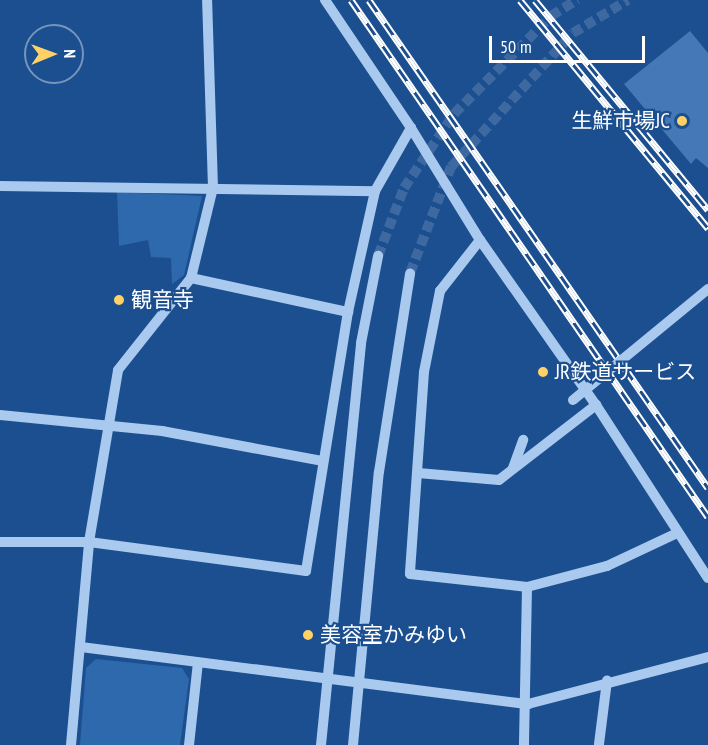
<!DOCTYPE html>
<html>
<head>
<meta charset="utf-8">
<style>
	body { margin:0 }
	#map { position:relative; width:708px; height:745px; overflow:hidden; background:#1b4f8f; font-family:"PT Sans Narrow","Noto Sans JP",sans-serif }
	div>[style] { position:absolute }
	.green>* { inset:0; background:#2e69ad }
	.building>* { inset:0; background:#4478b7 }
	.minor-tunnel>* { height:10px; margin-top:-5px; transform-origin:0; background:repeating-linear-gradient(90deg,#3d69a0 0 10px,transparent 0 15px) }
	.minor>* { height:10px; margin:-5px; padding:0 5px; transform-origin:5px; border-radius:5px; background:#a9c9ee }
	.rail>* { height:7px; margin-top:-3.5px; transform-origin:0; background:repeating-linear-gradient(90deg,#1b4f8f 0 14px,#fff 0 28px); box-sizing:border-box; border-block:2px solid #fff }
	.minor-bridge>* { height:10px; margin:-5px; padding:0 5px; transform-origin:5px; border-radius:5px; background:#a9c9ee }
	.dots>* { width:16px; height:16px; translate:-50% -50%; box-sizing:border-box; border:3px solid #1b4f8f; border-radius:50% }
	span { translate:-50% -50%; white-space:nowrap; text-align:center; line-height:1.15; -webkit-text-stroke:4.5px #1b4f8f; paint-order:stroke }
	.poi-label { font-size:21px; color:#fff }
	.right { translate:-100% -50%; text-align:right }
	.left { translate:0 -50%; text-align:left }
	.north { position:absolute; left:24px; top:24px; width:60px; height:60px; box-sizing:border-box; background:#1b4f8f; border:2px solid #7695bc; border-radius:50%; rotate:89deg; font-size:16px; font-weight:700; line-height:24px; text-align:center; color:#fff }
	.north::after { content:''; display:block; margin:auto; width:21px; height:27px; background:#ffd166; clip-path:polygon(50% 0,100% 100%,50% 72%,0 100%) }
	.scale { position:absolute; left:489px; top:36px; width:156px; height:27px; box-sizing:border-box; border:3px solid #fff; border-top:0; padding-left:8px; font-size:18px; line-height:21px; white-space:nowrap; color:#fff; -webkit-text-stroke:4px #1b4f8f; paint-order:stroke }
</style>
</head>
<body>
<div id="map">
	<div class="green">
		<div style="clip-path:polygon(117px 192px,202px 196px,184px 275px,172px 284px,171px 258px,151px 257px,148px 240px,119px 246px)"></div>
		<div style="clip-path:polygon(96px 659px,182px 668px,189px 679px,180px 745px,80px 745px,86px 668px)"></div>
	</div>
	<div class="building">
		<div style="clip-path:polygon(690px 31px,708px 53px,708px 168px,696px 158px,691px 164px,624px 84px)"></div>
	</div>
	<div class="minor-tunnel">
		<div style="left:378px;top:256px;width:73px;rotate:-69.1deg"></div>
		<div style="left:404px;top:188px;width:89px;rotate:-56deg"></div>
		<div style="left:454px;top:114px;width:138px;rotate:-45.3deg"></div>
		<div style="left:551px;top:16px;width:31px;rotate:-32deg"></div>
		<div style="left:410px;top:273px;width:114px;rotate:-68.9deg"></div>
		<div style="left:451px;top:167px;width:181px;rotate:-47.7deg"></div>
		<div style="left:573px;top:33px;width:64px;rotate:-31deg"></div>
	</div>
	<div class="minor">
		<div style="left:325px;top:0;width:154px;rotate:56.1deg"></div>
		<div style="left:0;top:186px;width:375px;rotate:0.8deg"></div>
		<div style="left:480px;top:240px;width:65px;rotate:128.1deg"></div>
		<div style="left:440px;top:291px;width:83px;rotate:101.2deg"></div>
		<div style="left:424px;top:372px;width:202px;rotate:94deg"></div>
		<div style="left:410px;top:574px;width:118px;rotate:6.3deg"></div>
		<div style="left:527px;top:587px;width:158px;rotate:91.1deg"></div>
		<div style="left:191px;top:278px;width:161px;rotate:12.2deg"></div>
		<div style="left:0;top:415px;width:163px;rotate:5.6deg"></div>
		<div style="left:162px;top:431px;width:164px;rotate:10.6deg"></div>
		<div style="left:513px;top:468px;width:30px;rotate:-70deg"></div>
		<div style="left:418px;top:473px;width:81px;rotate:4.9deg"></div>
		<div style="left:499px;top:480px;width:123px;rotate:-37.7deg"></div>
		<div style="left:0;top:542px;width:89px"></div>
		<div style="left:89px;top:542px;width:219px;rotate:7.6deg"></div>
		<div style="left:306px;top:571px;width:262px;rotate:-80.8deg"></div>
		<div style="left:348px;top:312px;width:124px;rotate:-77.4deg"></div>
		<div style="left:375px;top:191px;width:73px;rotate:-60.3deg"></div>
		<div style="left:411px;top:128px;width:132px;rotate:58.4deg"></div>
		<div style="left:480px;top:240px;width:202px;rotate:54.9deg"></div>
		<div style="left:596px;top:405px;width:206px;rotate:57.1deg"></div>
		<div style="left:527px;top:587px;width:83px;rotate:-14.7deg"></div>
		<div style="left:607px;top:566px;width:77px;rotate:-25.2deg"></div>
		<div style="left:81px;top:647px;width:451px;rotate:7.3deg"></div>
		<div style="left:528px;top:704px;width:186px;rotate:-14.6deg"></div>
		<div style="left:599px;top:744px;width:64px;rotate:-82.8deg"></div>
		<div style="left:71px;top:745px;width:204px;rotate:-84.9deg"></div>
		<div style="left:89px;top:542px;width:174px;rotate:-80.4deg"></div>
		<div style="left:118px;top:370px;width:117px;rotate:-51.6deg"></div>
		<div style="left:191px;top:278px;width:93px;rotate:-76.3deg"></div>
		<div style="left:213px;top:188px;width:188px;rotate:-91.8deg"></div>
		<div style="left:189px;top:745px;width:83px;rotate:-83.8deg"></div>
		<div style="left:321px;top:745px;width:404px;rotate:-84.3deg"></div>
		<div style="left:361px;top:343px;width:89px;rotate:-78.9deg"></div>
		<div style="left:353px;top:745px;width:274px;rotate:-84.6deg"></div>
		<div style="left:379px;top:472px;width:201px;rotate:-81.1deg"></div>
	</div>
	<div class="rail">
		<div style="left:351px;top:0;width:628px;rotate:55.37deg"></div>
		<div style="left:369px;top:0;width:594px;rotate:55.21deg"></div>
		<div style="left:520px;top:0;width:296px;rotate:50.5deg"></div>
		<div style="left:535px;top:0;width:272px;rotate:50.5deg"></div>
	</div>
	<div class="minor-bridge">
		<div style="left:573px;top:400px;width:175px;rotate:-39.4deg"></div>
	</div>
	<div class="dots">
		<div style="left:682px;top:121px;background:#ffd166"></div>
		<div style="left:119px;top:300px;background:#ffd166"></div>
		<div style="left:543px;top:372px;background:#ffd166"></div>
		<div style="left:308px;top:635px;background:#ffd166"></div>
	</div>
	<div class="poi-label">
		<span class="right" style="left:670px;top:121px">生鮮市場JC</span>
		<span class="left" style="left:131px;top:300px">観音寺</span>
		<span class="left" style="left:555px;top:372px">JR鉄道サービス</span>
		<span class="left" style="left:320px;top:635px">美容室かみゆい</span>
	</div>
	<div class="north">N</div>
	<div class="scale">50 m</div>
</div>
</body>
</html>
